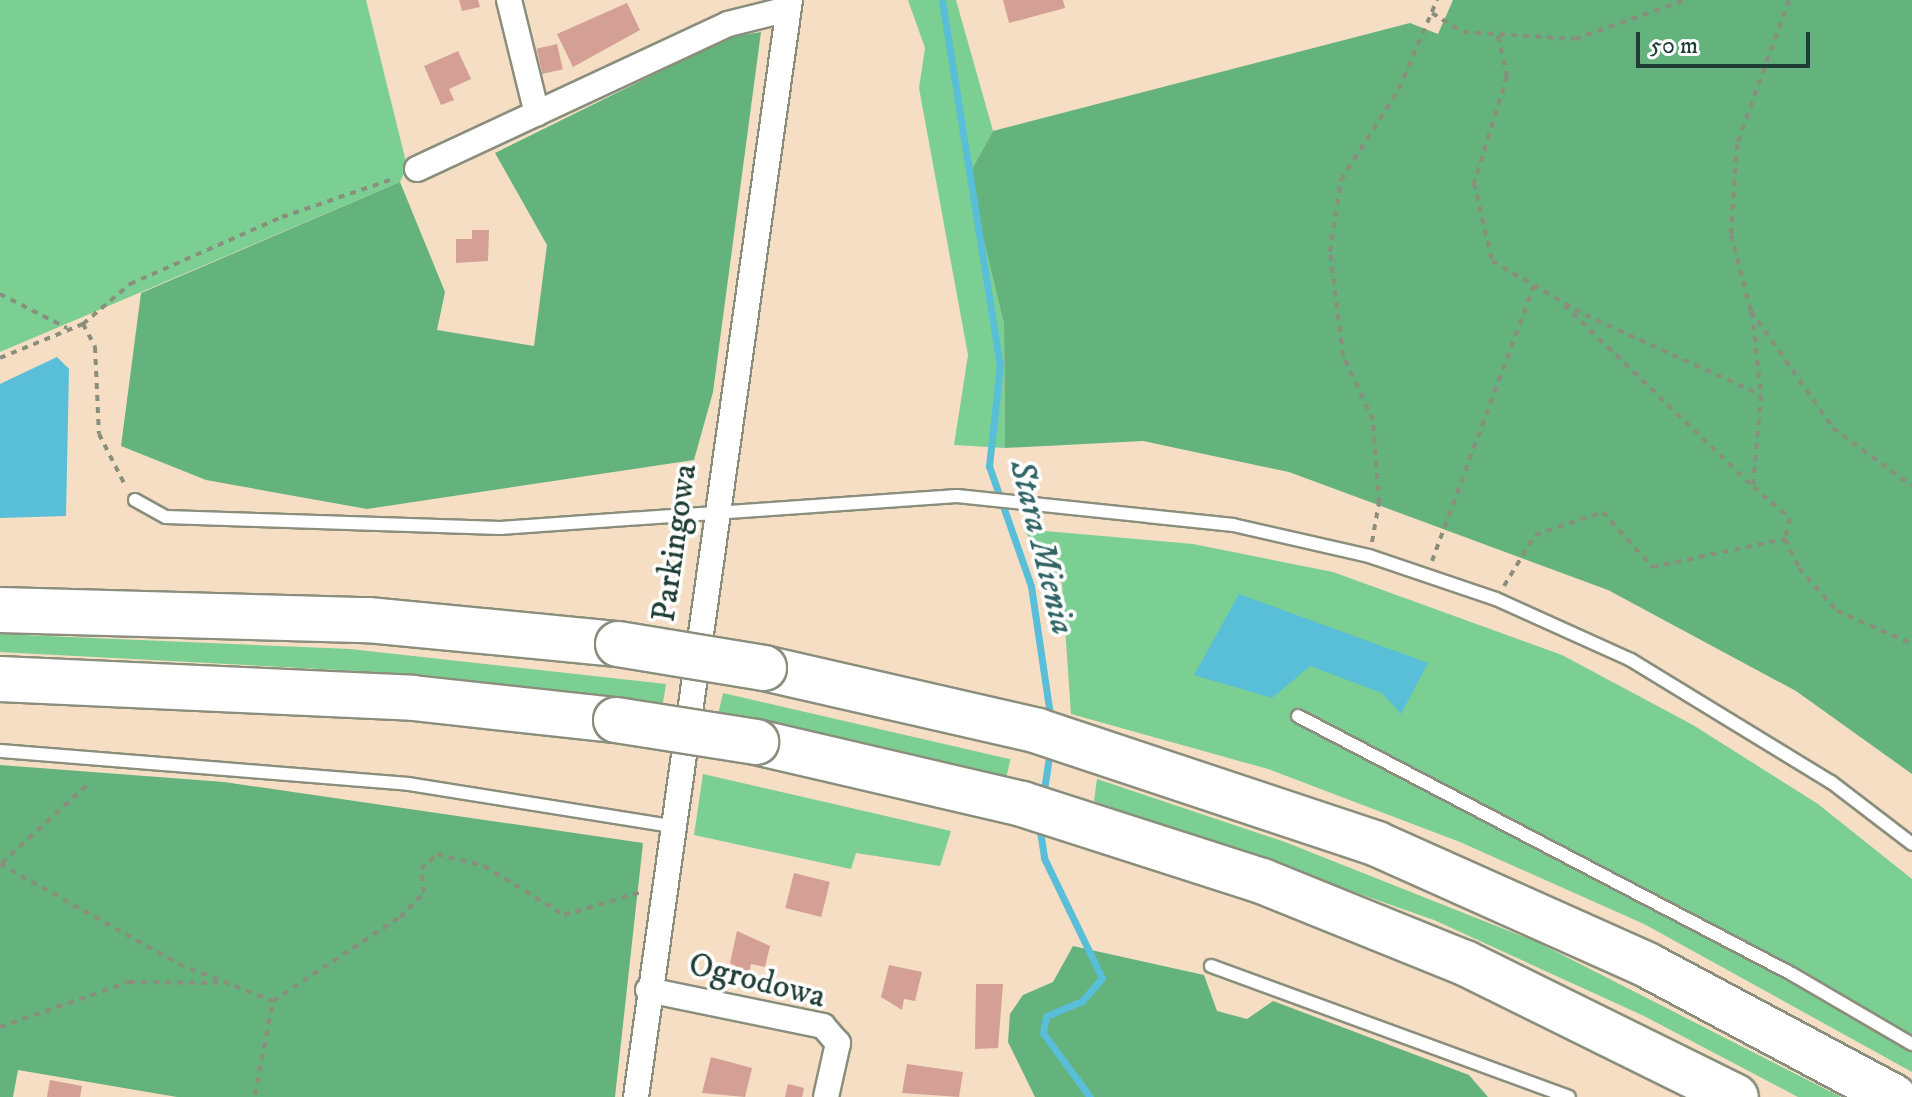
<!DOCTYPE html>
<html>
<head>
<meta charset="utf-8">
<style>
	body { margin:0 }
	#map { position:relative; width:1912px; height:1097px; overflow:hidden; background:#f5dec4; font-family:"IM FELL DW Pica",serif }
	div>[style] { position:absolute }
	.green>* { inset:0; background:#7bcf92; transform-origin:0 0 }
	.forest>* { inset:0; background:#64b27c }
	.water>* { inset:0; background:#59bed7 }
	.stream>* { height:7px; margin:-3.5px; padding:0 3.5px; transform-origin:3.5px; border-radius:3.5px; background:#59bed7 }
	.building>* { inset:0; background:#d49f94; transform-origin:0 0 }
	.path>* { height:4px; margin-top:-2px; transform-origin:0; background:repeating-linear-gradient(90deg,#8a8e7c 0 6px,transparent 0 12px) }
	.roads { filter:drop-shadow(2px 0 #8a8e7c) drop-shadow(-2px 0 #8a8e7c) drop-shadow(0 2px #8a8e7c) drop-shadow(0 -2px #8a8e7c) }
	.service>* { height:12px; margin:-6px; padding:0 6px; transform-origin:6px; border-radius:6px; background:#fff }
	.minor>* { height:24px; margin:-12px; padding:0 12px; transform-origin:12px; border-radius:12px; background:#fff }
	.motorway>* { height:44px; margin:-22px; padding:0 22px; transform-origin:22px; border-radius:22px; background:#fff }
	.bridges { filter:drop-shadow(2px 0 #8a8e7c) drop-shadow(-2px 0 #8a8e7c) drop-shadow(0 2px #8a8e7c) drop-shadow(0 -2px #8a8e7c) }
	.motorway-bridge>* { height:44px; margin:-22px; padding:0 22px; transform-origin:22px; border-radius:22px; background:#fff }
	span { translate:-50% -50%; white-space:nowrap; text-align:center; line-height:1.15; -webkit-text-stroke:7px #fff; paint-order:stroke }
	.street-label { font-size:34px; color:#1f3d34 }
	.water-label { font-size:36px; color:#306465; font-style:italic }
	.scale { position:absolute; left:1636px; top:32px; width:174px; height:36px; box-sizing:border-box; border:4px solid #1f3d34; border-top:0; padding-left:10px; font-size:24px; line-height:28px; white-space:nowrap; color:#1f3d34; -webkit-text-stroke:6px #fff; paint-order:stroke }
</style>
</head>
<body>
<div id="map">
	<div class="green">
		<div style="clip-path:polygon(0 0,366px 0,407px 166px,400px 182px,0 352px)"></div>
		<div style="clip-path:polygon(908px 0,956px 0,993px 131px,968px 176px,1004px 324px,1005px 448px,954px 445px,968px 355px,919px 88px,925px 48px)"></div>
		<div style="clip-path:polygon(1023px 529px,1193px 544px,1333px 572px,1562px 655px,1693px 725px,1818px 804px,1912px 879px,1912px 1072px,1644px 924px,1460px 842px,1268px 769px,1071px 714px,1062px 584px)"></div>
		<div style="clip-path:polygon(0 634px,350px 649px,666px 684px,663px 703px,415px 674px,0 652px)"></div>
		<div style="left:723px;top:693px;width:295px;height:20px;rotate:13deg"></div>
		<div style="clip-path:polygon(703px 774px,951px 831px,940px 866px,856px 853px,851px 869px,694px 835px)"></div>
		<div style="clip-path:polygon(1097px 779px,1285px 842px,1537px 942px,1841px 1097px,1798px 1097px,1644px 1016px,1434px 920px,1094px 801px)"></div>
	</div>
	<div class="forest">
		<div style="clip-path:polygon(1453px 0,1912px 0,1912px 774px,1796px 691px,1608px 590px,1289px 472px,1143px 441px,1005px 448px,1004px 324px,968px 176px,993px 131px,1410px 23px,1438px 34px)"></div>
		<div style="clip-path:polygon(761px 32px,713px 392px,694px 460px,367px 509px,206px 480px,121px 446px,141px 293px,400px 182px,445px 292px,437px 330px,534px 346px,547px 245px,495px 153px,730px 37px)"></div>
		<div style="clip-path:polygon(0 765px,224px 782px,643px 843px,615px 1097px,177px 1097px,18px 1070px,13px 1097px,0 1097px)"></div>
		<div style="clip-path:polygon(1073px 946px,1204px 975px,1217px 1011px,1247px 1019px,1273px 1001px,1469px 1075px,1488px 1097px,1035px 1097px,1008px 1042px,1010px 1014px,1023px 995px,1053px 982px)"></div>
	</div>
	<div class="water">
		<div style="clip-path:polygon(57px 357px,69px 369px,66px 516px,0 518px,0 384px)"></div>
		<div style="clip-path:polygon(1239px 594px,1428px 663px,1401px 714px,1382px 693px,1310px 666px,1272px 698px,1194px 675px)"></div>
	</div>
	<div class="stream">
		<div style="left:942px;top:0;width:370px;rotate:81deg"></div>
		<div style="left:1000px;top:365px;width:102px;rotate:96.2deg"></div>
		<div style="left:989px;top:466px;width:127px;rotate:70.7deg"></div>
		<div style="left:1031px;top:586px;width:136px;rotate:81.6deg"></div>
		<div style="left:1043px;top:797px;width:48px;rotate:-81.5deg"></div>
		<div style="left:1039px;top:825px;width:33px;rotate:81deg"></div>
		<div style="left:1044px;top:858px;width:133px;rotate:64.2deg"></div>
		<div style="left:1102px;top:978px;width:30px;rotate:131deg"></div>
		<div style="left:1082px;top:1001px;width:39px;rotate:157deg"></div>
		<div style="left:1046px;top:1016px;width:17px;rotate:100deg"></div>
		<div style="left:1043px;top:1033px;width:79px;rotate:53.7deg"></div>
	</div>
	<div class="building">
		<div style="clip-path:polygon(459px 0,478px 0,480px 7px,462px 11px)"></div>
		<div style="clip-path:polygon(1003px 0,1063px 0,1065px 8px,1009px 23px)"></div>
		<div style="clip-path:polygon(627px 3px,640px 30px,573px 67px,557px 34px)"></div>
		<div style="left:557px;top:44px;width:26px;height:21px;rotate:77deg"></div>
		<div style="clip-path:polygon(458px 51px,471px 79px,449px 89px,454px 100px,441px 105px,424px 66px)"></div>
		<div style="clip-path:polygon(472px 230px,489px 230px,488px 261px,456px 263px,456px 239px,472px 239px)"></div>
		<div style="left:794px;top:873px;width:37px;height:36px;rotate:14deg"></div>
		<div style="clip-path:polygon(737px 931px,770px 946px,765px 967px,751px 964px,749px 974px,730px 963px)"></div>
		<div style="clip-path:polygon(889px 965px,922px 972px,915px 1001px,904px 999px,902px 1010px,881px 997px)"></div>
		<div style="clip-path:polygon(976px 984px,1003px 984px,998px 1048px,975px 1049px)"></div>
		<div style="clip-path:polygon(711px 1057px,752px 1068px,745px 1097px,702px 1093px)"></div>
		<div style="clip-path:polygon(907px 1064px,963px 1072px,959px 1097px,902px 1093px)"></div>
		<div style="clip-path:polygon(50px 1080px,82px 1086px,80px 1097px,47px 1097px)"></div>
		<div style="clip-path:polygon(788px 1084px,804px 1088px,802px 1097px,785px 1097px)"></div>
	</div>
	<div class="path">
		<div style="left:1789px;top:0;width:153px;rotate:109.9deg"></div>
		<div style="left:1737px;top:144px;width:91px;rotate:93.8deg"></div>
		<div style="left:1731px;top:235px;width:79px;rotate:75.3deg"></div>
		<div style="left:1751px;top:311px;width:143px;rotate:55deg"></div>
		<div style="left:1833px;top:428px;width:98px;rotate:36.3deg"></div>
		<div style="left:1432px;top:13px;width:36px;rotate:32deg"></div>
		<div style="left:1463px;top:32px;width:112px;rotate:3.6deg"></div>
		<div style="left:1575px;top:39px;width:117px;rotate:-19.5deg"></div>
		<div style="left:1498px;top:36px;width:41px;rotate:77.3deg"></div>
		<div style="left:1507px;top:76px;width:112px;rotate:107.1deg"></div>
		<div style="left:1474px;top:183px;width:80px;rotate:77deg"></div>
		<div style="left:1492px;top:261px;width:108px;rotate:30.1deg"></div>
		<div style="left:1585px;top:315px;width:193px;rotate:24.4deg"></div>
		<div style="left:0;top:294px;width:75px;rotate:26.9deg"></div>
		<div style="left:1564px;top:305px;width:262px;rotate:43.9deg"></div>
		<div style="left:1752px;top:312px;width:83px;rotate:83.8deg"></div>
		<div style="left:1761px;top:395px;width:92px;rotate:95deg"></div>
		<div style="left:1753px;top:487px;width:48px;rotate:40deg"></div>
		<div style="left:1790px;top:518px;width:22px;rotate:103deg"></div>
		<div style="left:1785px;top:539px;width:32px;rotate:64deg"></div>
		<div style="left:1799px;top:568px;width:57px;rotate:48.5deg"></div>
		<div style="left:1837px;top:611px;width:82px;rotate:23.7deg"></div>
		<div style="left:83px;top:324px;width:26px;rotate:62deg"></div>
		<div style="left:95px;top:347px;width:87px;rotate:87.4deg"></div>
		<div style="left:99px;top:434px;width:59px;rotate:63deg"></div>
		<div style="left:0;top:358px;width:90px;rotate:-22.3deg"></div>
		<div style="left:83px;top:324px;width:62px;rotate:-40.4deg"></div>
		<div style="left:130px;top:284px;width:166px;rotate:-23.8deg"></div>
		<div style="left:282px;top:217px;width:120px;rotate:-18.9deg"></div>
		<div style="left:1372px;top:542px;width:40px;rotate:-80deg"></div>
		<div style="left:1379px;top:503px;width:83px;rotate:-94.1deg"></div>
		<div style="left:1373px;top:420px;width:71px;rotate:-115.1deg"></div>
		<div style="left:1343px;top:356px;width:105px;rotate:-97.1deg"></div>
		<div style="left:1330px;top:252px;width:73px;rotate:-81.3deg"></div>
		<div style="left:1341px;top:180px;width:108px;rotate:-57.5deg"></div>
		<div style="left:1399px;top:89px;width:97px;rotate:-66.9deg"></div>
		<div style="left:1432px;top:561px;width:294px;rotate:-69.7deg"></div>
		<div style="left:1504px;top:586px;width:60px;rotate:-58.7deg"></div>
		<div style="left:1535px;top:535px;width:72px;rotate:-18.7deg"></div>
		<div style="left:1603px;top:512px;width:74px;rotate:48.3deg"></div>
		<div style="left:1652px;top:567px;width:136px;rotate:-11.9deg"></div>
		<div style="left:2px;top:863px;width:118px;rotate:-42.6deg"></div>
		<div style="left:0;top:864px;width:205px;rotate:29.2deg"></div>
		<div style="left:179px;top:964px;width:101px;rotate:21.5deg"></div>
		<div style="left:273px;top:1001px;width:152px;rotate:-33.5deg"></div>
		<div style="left:400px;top:917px;width:34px;rotate:-45deg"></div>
		<div style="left:424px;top:893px;width:24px;rotate:-97deg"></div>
		<div style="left:421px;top:869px;width:22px;rotate:-43deg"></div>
		<div style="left:437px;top:854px;width:49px;rotate:14.3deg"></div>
		<div style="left:484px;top:866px;width:94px;rotate:31.5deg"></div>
		<div style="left:564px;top:915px;width:80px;rotate:-16.6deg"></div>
		<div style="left:0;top:1027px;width:137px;rotate:-19.2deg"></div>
		<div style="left:129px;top:982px;width:89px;rotate:0.6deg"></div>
		<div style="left:255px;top:1095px;width:96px;rotate:-79.2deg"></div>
	</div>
	<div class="roads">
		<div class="service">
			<div style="left:135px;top:500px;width:35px;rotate:29deg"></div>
			<div style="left:166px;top:517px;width:334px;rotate:1.9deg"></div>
			<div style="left:500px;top:528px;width:458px;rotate:-4deg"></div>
			<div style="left:957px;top:496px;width:278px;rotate:6deg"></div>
			<div style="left:1233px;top:525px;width:139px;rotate:12.8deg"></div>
			<div style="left:1369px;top:556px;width:134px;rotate:18.7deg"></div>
			<div style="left:1496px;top:599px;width:148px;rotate:24.3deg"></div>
			<div style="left:1631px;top:660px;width:234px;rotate:31.4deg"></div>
			<div style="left:1831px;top:782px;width:102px;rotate:37.4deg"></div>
			<div style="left:1298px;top:716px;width:557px;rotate:27.58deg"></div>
			<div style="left:1792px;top:974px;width:139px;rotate:30.3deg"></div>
			<div style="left:0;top:751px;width:410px;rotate:4.6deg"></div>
			<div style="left:409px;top:784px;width:265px;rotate:9.1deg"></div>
			<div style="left:1211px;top:966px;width:381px;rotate:20.1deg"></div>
		</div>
		<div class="minor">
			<div style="left:509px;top:0;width:117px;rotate:76.2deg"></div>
			<div style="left:417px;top:169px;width:343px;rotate:-25deg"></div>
			<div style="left:728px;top:24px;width:62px;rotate:-14deg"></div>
			<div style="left:648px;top:990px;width:179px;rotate:11.6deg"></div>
			<div style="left:823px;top:1026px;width:23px;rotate:49deg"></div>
			<div style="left:838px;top:1043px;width:55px;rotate:102.5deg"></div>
			<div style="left:636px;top:1097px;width:1108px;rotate:-82.01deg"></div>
		</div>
		<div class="motorway">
			<div style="left:0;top:610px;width:368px;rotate:1.6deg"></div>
			<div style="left:368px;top:620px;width:251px;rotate:5.5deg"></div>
			<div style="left:764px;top:668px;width:281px;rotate:12.9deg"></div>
			<div style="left:1038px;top:731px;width:357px;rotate:18.4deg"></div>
			<div style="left:1377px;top:844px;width:296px;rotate:24.1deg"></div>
			<div style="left:1647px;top:965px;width:280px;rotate:28.1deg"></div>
			<div style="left:0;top:679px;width:413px;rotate:2.6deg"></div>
			<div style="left:413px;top:698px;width:204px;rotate:6.2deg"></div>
			<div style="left:756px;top:742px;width:273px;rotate:13.1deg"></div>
			<div style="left:1022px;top:804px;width:252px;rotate:17.8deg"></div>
			<div style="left:1262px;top:881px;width:219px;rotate:22deg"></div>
			<div style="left:1465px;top:963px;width:302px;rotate:26.3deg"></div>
		</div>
	</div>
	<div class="bridges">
		<div class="motorway-bridge">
			<div style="left:618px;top:644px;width:148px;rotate:9.3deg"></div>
			<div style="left:616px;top:720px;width:142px;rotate:8.9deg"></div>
		</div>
	</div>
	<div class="street-label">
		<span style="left:675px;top:543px;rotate:-82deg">Parkingowa</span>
		<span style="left:757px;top:981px;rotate:14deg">Ogrodowa</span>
	</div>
	<div class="water-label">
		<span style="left:1042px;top:547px;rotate:76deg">Stara Mienia</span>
	</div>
	<div class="scale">50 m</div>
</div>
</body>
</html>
